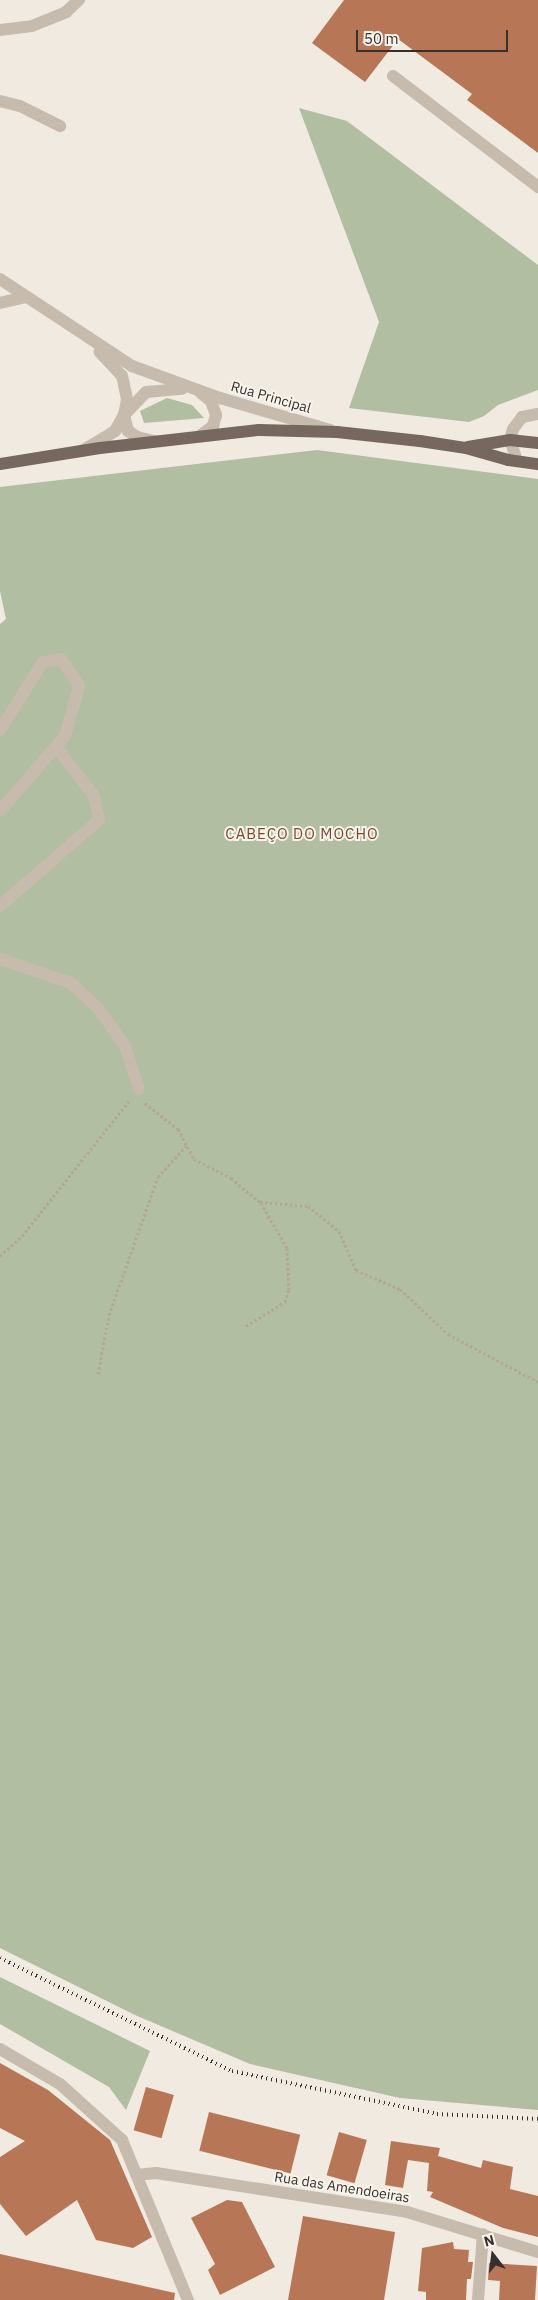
<!DOCTYPE html>
<html>
<head>
<meta charset="utf-8">
<style>
	body { margin:0 }
	#map { position:relative; width:538px; height:2300px; overflow:hidden; background:#f0eae0; font-family:"IBM Plex Sans",sans-serif }
	div>[style] { position:absolute }
	.green>* { inset:0; background:#b1bea1 }
	.building>* { inset:0; background:#b77757; transform-origin:0 0 }
	.path>* { height:3px; margin-top:-1.5px; transform-origin:0; background:repeating-linear-gradient(90deg,#b3a697 0 2.5px,transparent 0 5px) }
	.minor>* { height:12px; margin:-6px; padding:0 6px; transform-origin:6px; border-radius:6px; background:#c7bbad }
	.major>* { height:12px; margin:-6px; padding:0 6px; transform-origin:6px; border-radius:6px; background:#76685e }
	.rail>* { height:4px; margin-top:-2px; transform-origin:0; background:repeating-linear-gradient(90deg,#362f2b 0 1px,transparent 0 5px) }
	span { translate:-50% -50%; white-space:nowrap; text-align:center; line-height:1.15; -webkit-text-stroke:4px #f8f4ec; paint-order:stroke }
	.street-label { font-size:14px; color:#362f2b }
	.neighbourhood-label { font-size:15px; color:#7b482e; letter-spacing:1px }
	.north { position:absolute; left:468px; top:2230px; width:50px; height:50px; -webkit-text-stroke:4px #f8f4ec; paint-order:stroke; rotate:345deg; font-size:14px; font-weight:700; line-height:20px; text-align:center; color:#362f2b }
	.north::after { content:''; display:block; margin:auto; width:18px; height:22px; background:#362f2b; clip-path:polygon(50% 0,100% 100%,50% 72%,0 100%) }
	.scale { position:absolute; left:356px; top:30px; width:152px; height:22px; box-sizing:border-box; border:2px solid #362f2b; border-top:0; padding-left:6px; font-size:15px; line-height:18px; white-space:nowrap; color:#362f2b; -webkit-text-stroke:4px #f8f4ec; paint-order:stroke }
</style>
</head>
<body>
<div id="map">
	<div class="green">
		<div style="clip-path:polygon(299px 108px,347px 121px,538px 265px,538px 390px,498px 405px,484px 416px,469px 422px,349px 408px,379px 322px)"></div>
		<div style="clip-path:polygon(167px 398px,192px 405px,204px 418px,144px 423px,140px 411px)"></div>
		<div style="clip-path:polygon(317px 450px,538px 479px,538px 2110px,400px 2098px,250px 2064px,135px 2015px,0 1948px,0 624px,6px 619px,0 591px,0 487px)"></div>
		<div style="clip-path:polygon(0 1977px,150px 2051px,126px 2110px,109px 2087px,0 2024px)"></div>
	</div>
	<div class="building">
		<div style="clip-path:polygon(344px 0,538px 0,538px 153px,467px 100px,472px 94px,398px 39px,365px 82px,312px 43px)"></div>
		<div style="clip-path:polygon(0 2063px,48px 2090px,110px 2140px,152px 2237px,133px 2248px,96px 2240px,77px 2200px,26px 2236px,0 2204px,0 2157px,25px 2141px,0 2128px)"></div>
		<div style="left:146px;top:2087px;width:29px;height:45px;rotate:16deg"></div>
		<div style="left:209px;top:2112px;width:94px;height:40px;rotate:14deg"></div>
		<div style="left:339px;top:2132px;width:29px;height:45px;rotate:16deg"></div>
		<div style="clip-path:polygon(391px 2141px,440px 2148px,438px 2156px,481px 2168px,483px 2160px,513px 2167px,510px 2189px,538px 2196px,538px 2237px,503px 2228px,430px 2197px,433px 2192px,427px 2191px,429px 2163px,408px 2160px,403px 2188px,385px 2185px)"></div>
		<div style="clip-path:polygon(227px 2200px,242px 2202px,275px 2267px,220px 2295px,208px 2270px,215px 2264px,191px 2218px)"></div>
		<div style="clip-path:polygon(303px 2216px,395px 2232px,384px 2300px,288px 2300px)"></div>
		<div style="clip-path:polygon(453px 2242px,454px 2249px,469px 2250px,468px 2262px,473px 2262px,471px 2279px,467px 2279px,466px 2300px,426px 2300px,426px 2292px,418px 2291px,422px 2248px)"></div>
		<div style="clip-path:polygon(0 2254px,175px 2293px,174px 2300px,0 2300px)"></div>
		<div style="clip-path:polygon(489px 2263px,537px 2266px,535px 2300px,499px 2300px,500px 2281px,488px 2280px)"></div>
	</div>
	<div class="path">
		<div style="left:145px;top:1103px;width:42px;rotate:38.2deg"></div>
		<div style="left:178px;top:1129px;width:34px;rotate:62deg"></div>
		<div style="left:194px;top:1159px;width:42px;rotate:27.2deg"></div>
		<div style="left:231px;top:1178px;width:38px;rotate:40deg"></div>
		<div style="left:260px;top:1202px;width:48px;rotate:4.8deg"></div>
		<div style="left:308px;top:1206px;width:40px;rotate:39deg"></div>
		<div style="left:339px;top:1231px;width:43px;rotate:66.4deg"></div>
		<div style="left:356px;top:1270px;width:48px;rotate:23.4deg"></div>
		<div style="left:400px;top:1289px;width:66px;rotate:43.2deg"></div>
		<div style="left:448px;top:1334px;width:102px;rotate:28.1deg"></div>
		<div style="left:0;top:1256px;width:30px;rotate:-42deg"></div>
		<div style="left:22px;top:1236px;width:172px;rotate:-51.6deg"></div>
		<div style="left:246px;top:1326px;width:46px;rotate:-31.6deg"></div>
		<div style="left:285px;top:1302px;width:13px;rotate:-72deg"></div>
		<div style="left:289px;top:1290px;width:42px;rotate:-92.7deg"></div>
		<div style="left:287px;top:1248px;width:52px;rotate:-120deg"></div>
		<div style="left:98px;top:1374px;width:60px;rotate:-79.4deg"></div>
		<div style="left:109px;top:1315px;width:146px;rotate:-70.5deg"></div>
		<div style="left:158px;top:1177px;width:43px;rotate:-47.8deg"></div>
	</div>
	<div class="minor">
		<div style="left:0;top:30px;width:32px;rotate:-7deg"></div>
		<div style="left:32px;top:26px;width:37px;rotate:-22deg"></div>
		<div style="left:66px;top:12px;width:18px;rotate:-43deg"></div>
		<div style="left:393px;top:76px;width:183px;rotate:37.4deg"></div>
		<div style="left:0;top:101px;width:21px;rotate:14deg"></div>
		<div style="left:20px;top:106px;width:45px;rotate:26.6deg"></div>
		<div style="left:0;top:279px;width:158px;rotate:33.4deg"></div>
		<div style="left:132px;top:366px;width:94px;rotate:20deg"></div>
		<div style="left:220px;top:398px;width:115px;rotate:16.2deg"></div>
		<div style="left:0;top:303px;width:27px;rotate:-13deg"></div>
		<div style="left:201px;top:393px;width:13px;rotate:39deg"></div>
		<div style="left:211px;top:401px;width:15px;rotate:70deg"></div>
		<div style="left:216px;top:415px;width:11px;rotate:105deg"></div>
		<div style="left:213px;top:426px;width:15px;rotate:143deg"></div>
		<div style="left:154px;top:441px;width:17px;rotate:-167deg"></div>
		<div style="left:137px;top:437px;width:11px;rotate:-146deg"></div>
		<div style="left:128px;top:431px;width:16px;rotate:-104deg"></div>
		<div style="left:124px;top:415px;width:32px;rotate:-46deg"></div>
		<div style="left:146px;top:392px;width:36px;rotate:-5deg"></div>
		<div style="left:82px;top:451px;width:39px;rotate:-31deg"></div>
		<div style="left:115px;top:431px;width:18px;rotate:-61deg"></div>
		<div style="left:124px;top:415px;width:16px;rotate:-79deg"></div>
		<div style="left:127px;top:399px;width:24px;rotate:-102deg"></div>
		<div style="left:122px;top:376px;width:33px;rotate:-133deg"></div>
		<div style="left:517px;top:461px;width:22px;rotate:-108deg"></div>
		<div style="left:510px;top:440px;width:11px;rotate:-75deg"></div>
		<div style="left:513px;top:429px;width:15px;rotate:-53deg"></div>
		<div style="left:522px;top:417px;width:16px;rotate:-11deg"></div>
		<div style="left:0;top:730px;width:80px;rotate:-57.7deg"></div>
		<div style="left:43px;top:662px;width:18px;rotate:-9deg"></div>
		<div style="left:61px;top:659px;width:32px;rotate:56deg"></div>
		<div style="left:79px;top:686px;width:52px;rotate:105.6deg"></div>
		<div style="left:65px;top:736px;width:99px;rotate:130.9deg"></div>
		<div style="left:0;top:906px;width:131px;rotate:-41deg"></div>
		<div style="left:99px;top:820px;width:25px;rotate:-102deg"></div>
		<div style="left:94px;top:796px;width:62px;rotate:-127.8deg"></div>
		<div style="left:0;top:959px;width:75px;rotate:18.7deg"></div>
		<div style="left:71px;top:983px;width:37px;rotate:43deg"></div>
		<div style="left:98px;top:1008px;width:47px;rotate:54.6deg"></div>
		<div style="left:125px;top:1046px;width:45px;rotate:72deg"></div>
		<div style="left:0;top:2049px;width:69px;rotate:30.3deg"></div>
		<div style="left:60px;top:2084px;width:84px;rotate:42.1deg"></div>
		<div style="left:122px;top:2140px;width:173px;rotate:67.6deg"></div>
		<div style="left:137px;top:2175px;width:19px;rotate:-6deg"></div>
		<div style="left:156px;top:2173px;width:254px;rotate:8.8deg"></div>
		<div style="left:407px;top:2212px;width:137px;rotate:17deg"></div>
		<div style="left:478px;top:2300px;width:66px;rotate:-85.7deg"></div>
	</div>
	<div class="major">
		<div style="left:468px;top:447px;width:43px;rotate:-9.5deg"></div>
		<div style="left:510px;top:440px;width:28px;rotate:6deg"></div>
		<div style="left:0;top:464px;width:101px;rotate:-9.1deg"></div>
		<div style="left:100px;top:448px;width:160px;rotate:-6.5deg"></div>
		<div style="left:259px;top:430px;width:78px;rotate:1.5deg"></div>
		<div style="left:337px;top:432px;width:83px;rotate:6.2deg"></div>
		<div style="left:420px;top:441px;width:47px;rotate:8.7deg"></div>
		<div style="left:466px;top:448px;width:44px;rotate:15.9deg"></div>
		<div style="left:508px;top:460px;width:30px;rotate:8deg"></div>
	</div>
	<div class="rail">
		<div style="left:0;top:1958px;width:258px;rotate:26deg"></div>
		<div style="left:232px;top:2071px;width:209px;rotate:11.8deg"></div>
		<div style="left:437px;top:2114px;width:101px;rotate:2.8deg"></div>
	</div>
	<div class="street-label">
		<span style="left:271px;top:397px;rotate:16deg">Rua Principal</span>
		<span style="left:342px;top:2187px;rotate:9deg">Rua das Amendoeiras</span>
	</div>
	<div class="neighbourhood-label">
		<span style="left:302px;top:834px">CABEÇO DO MOCHO</span>
	</div>
	<div class="north">N</div>
	<div class="scale">50 m</div>
</div>
</body>
</html>
